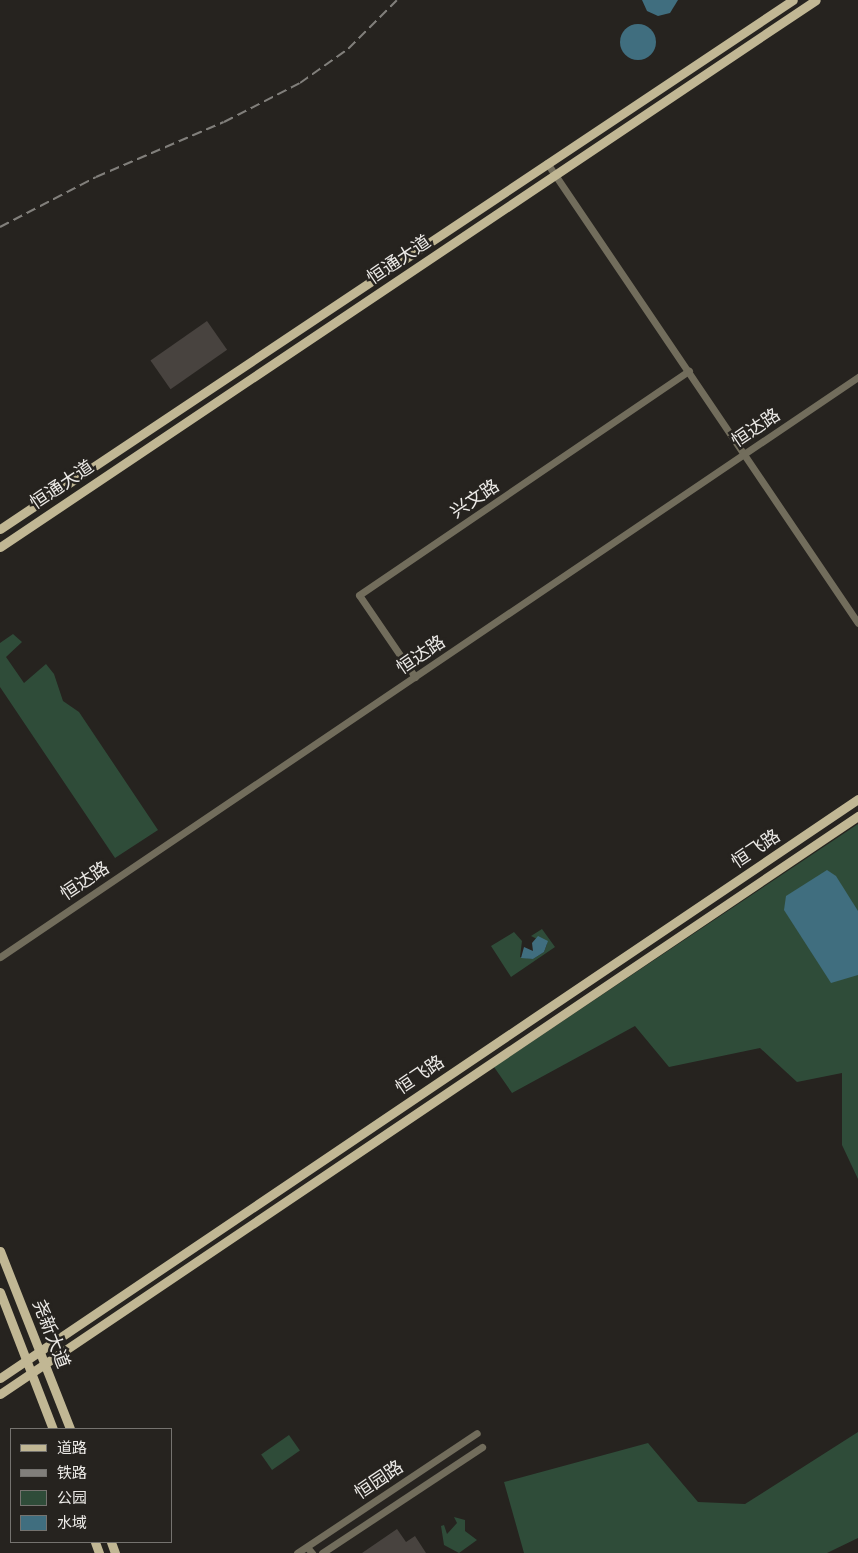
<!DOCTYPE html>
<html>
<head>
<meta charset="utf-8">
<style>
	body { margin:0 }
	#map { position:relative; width:858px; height:1553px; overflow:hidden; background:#26231f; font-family:Poppins,"Noto Sans SC",sans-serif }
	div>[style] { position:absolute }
	.green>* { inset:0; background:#2f4c39; transform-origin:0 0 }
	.water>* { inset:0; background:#406e7f }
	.round { border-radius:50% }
	.building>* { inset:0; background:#48433f; transform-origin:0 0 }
	.minor>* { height:7px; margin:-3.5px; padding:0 3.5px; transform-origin:3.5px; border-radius:3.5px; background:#726d5c }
	.major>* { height:9px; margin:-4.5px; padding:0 4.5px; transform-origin:4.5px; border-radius:4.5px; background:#c1b794 }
	.rail>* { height:2px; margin-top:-1px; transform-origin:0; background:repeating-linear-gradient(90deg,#817f7b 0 10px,transparent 0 15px) }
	span { translate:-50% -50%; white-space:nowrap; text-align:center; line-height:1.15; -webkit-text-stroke:5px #26231f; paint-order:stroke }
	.street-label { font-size:18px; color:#eceae7 }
	.legend { position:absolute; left:10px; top:1428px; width:162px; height:115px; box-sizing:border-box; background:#26231f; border:1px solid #75736f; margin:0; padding:6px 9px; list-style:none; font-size:15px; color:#eceae7 }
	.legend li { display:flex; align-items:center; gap:10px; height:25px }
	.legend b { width:25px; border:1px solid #75736f }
</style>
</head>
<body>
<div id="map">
	<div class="green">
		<div style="clip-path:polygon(13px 634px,22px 642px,6px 657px,24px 683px,46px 664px,54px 674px,63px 701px,79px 712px,158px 830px,115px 858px,0 687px,0 643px)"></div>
		<div style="clip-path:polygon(858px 824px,858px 1179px,842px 1145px,842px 1073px,797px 1082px,760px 1048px,669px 1067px,635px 1026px,512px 1093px,494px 1067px)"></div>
		<div style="clip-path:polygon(542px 929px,555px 947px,511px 977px,491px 946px,514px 932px,522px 941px,520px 957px,533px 959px,544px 952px,547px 944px,531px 936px)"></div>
		<div style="clip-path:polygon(858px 1432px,858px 1538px,827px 1553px,524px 1553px,504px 1482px,648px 1443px,698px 1502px,745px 1504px)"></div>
		<div style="left:289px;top:1435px;width:19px;height:34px;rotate:55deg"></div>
		<div style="clip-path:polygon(454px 1517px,465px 1520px,465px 1531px,477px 1540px,459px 1553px,444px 1545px,441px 1526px,444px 1525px,447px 1534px,457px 1523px)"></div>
	</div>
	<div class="water">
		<div style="clip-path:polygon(642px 0,678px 0,670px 13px,658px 16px,647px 11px)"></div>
		<div class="round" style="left:620px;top:24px;width:36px;height:36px"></div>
		<div style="clip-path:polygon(827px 870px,836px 876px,858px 911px,858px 975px,831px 983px,784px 910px,786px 896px)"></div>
		<div style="clip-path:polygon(538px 936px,548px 941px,544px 952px,533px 959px,521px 958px,524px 947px,533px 951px,532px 943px)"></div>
	</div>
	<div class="building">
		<div style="left:207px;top:321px;width:35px;height:69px;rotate:55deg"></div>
		<div style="clip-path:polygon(397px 1529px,406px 1542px,415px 1536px,426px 1553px,362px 1553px)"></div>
	</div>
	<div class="minor">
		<div style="left:547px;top:163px;width:555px;rotate:55.94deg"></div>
		<div style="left:415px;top:677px;width:99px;rotate:-124.3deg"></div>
		<div style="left:359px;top:595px;width:399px;rotate:-34.2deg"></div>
		<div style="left:0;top:957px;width:1036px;rotate:-34.06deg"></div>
		<div style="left:307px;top:1547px;width:8px;rotate:50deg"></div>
		<div style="left:297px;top:1553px;width:216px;rotate:-33.7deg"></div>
		<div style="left:322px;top:1553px;width:192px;rotate:-33.5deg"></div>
	</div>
	<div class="major">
		<div style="left:0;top:529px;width:953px;rotate:-33.71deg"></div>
		<div style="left:0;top:547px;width:982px;rotate:-33.84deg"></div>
		<div style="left:0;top:1251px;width:191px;rotate:68.5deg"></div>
		<div style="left:0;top:1292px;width:147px;rotate:68.9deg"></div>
		<div style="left:0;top:1378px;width:1035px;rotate:-34.01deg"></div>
		<div style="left:0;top:1394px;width:1035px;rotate:-33.97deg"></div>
		<div style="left:95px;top:1542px;width:12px;rotate:70deg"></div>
		<div style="left:111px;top:1542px;width:12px;rotate:70deg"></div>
	</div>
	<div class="rail">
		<div style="left:0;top:227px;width:108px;rotate:-27.5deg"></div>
		<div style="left:96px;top:177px;width:139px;rotate:-23.3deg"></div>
		<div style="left:224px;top:122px;width:85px;rotate:-27.2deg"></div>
		<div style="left:300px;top:83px;width:59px;rotate:-35.3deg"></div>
		<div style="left:348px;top:49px;width:69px;rotate:-45deg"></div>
	</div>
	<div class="street-label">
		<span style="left:399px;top:260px;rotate:-34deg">恒通大道</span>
		<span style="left:756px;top:428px;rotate:-34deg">恒达路</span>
		<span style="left:62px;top:485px;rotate:-34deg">恒通大道</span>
		<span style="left:475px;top:499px;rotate:-34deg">兴文路</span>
		<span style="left:421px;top:655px;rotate:-34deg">恒达路</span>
		<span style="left:756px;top:849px;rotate:-34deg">恒飞路</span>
		<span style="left:85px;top:881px;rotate:-34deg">恒达路</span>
		<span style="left:420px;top:1075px;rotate:-34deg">恒飞路</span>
		<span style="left:51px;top:1334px;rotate:69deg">尧新大道</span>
		<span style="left:379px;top:1480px;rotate:-34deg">恒园路</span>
	</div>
	<ul class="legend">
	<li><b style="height:6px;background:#c1b794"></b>道路</li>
	<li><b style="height:6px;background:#817f7b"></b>铁路</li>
	<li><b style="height:14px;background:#2f4c39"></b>公园</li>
	<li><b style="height:14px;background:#406e7f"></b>水域</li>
	</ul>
</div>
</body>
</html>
